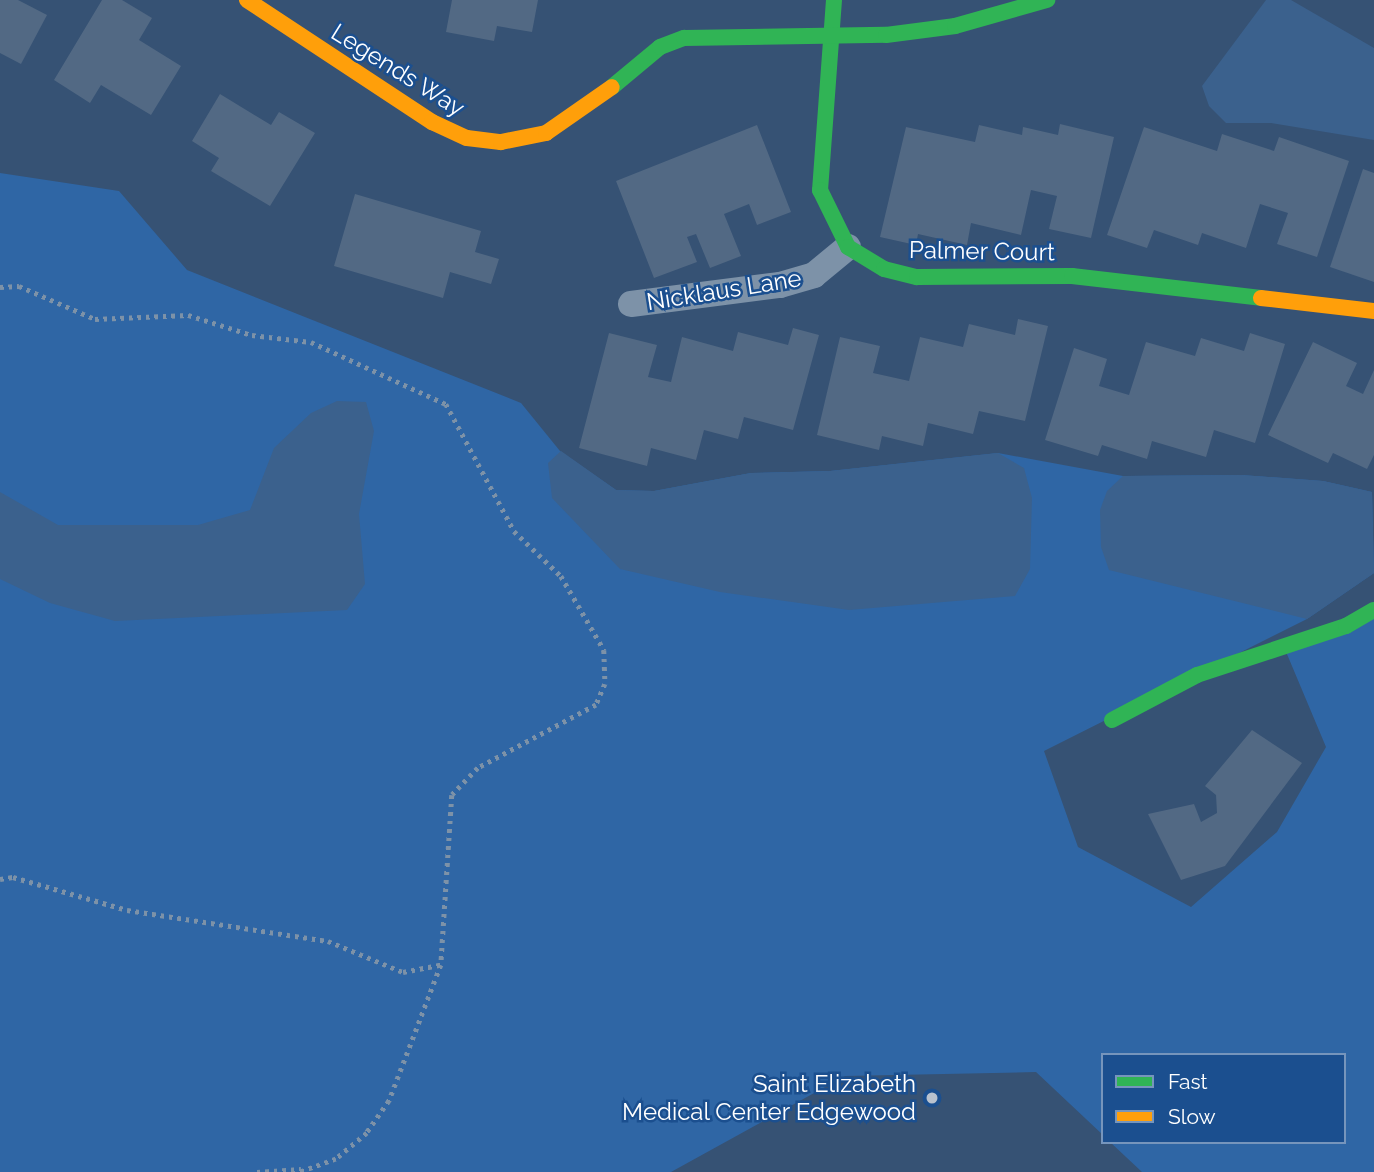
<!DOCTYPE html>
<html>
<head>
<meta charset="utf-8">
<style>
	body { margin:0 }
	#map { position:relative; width:1374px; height:1172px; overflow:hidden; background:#365274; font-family:Raleway,sans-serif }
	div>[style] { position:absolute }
	.green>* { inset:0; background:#2f66a5 }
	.water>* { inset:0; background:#3b618d }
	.building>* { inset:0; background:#526984 }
	.path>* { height:4.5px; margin-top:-2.25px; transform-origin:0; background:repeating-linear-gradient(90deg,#7d92a8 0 3.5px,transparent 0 8.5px) }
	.street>* { height:26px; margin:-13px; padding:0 13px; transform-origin:13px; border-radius:13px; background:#7d92a8 }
	.fast>* { height:16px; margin:-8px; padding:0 8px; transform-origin:8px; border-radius:8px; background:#30b455 }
	.slow>* { height:16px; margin:-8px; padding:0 8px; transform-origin:8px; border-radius:8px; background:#ff9f0a }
	.dots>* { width:19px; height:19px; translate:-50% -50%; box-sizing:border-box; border:4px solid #1b4f8f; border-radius:50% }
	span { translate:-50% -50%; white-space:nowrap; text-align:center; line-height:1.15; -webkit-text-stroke:5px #1b4f8f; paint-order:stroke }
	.street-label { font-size:24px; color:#fff }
	.poi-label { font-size:24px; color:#fff }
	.right { translate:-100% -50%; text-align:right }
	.legend { position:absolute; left:1101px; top:1053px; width:245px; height:91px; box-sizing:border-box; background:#1b4f8f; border:2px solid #7695bc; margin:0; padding:9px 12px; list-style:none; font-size:21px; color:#fff }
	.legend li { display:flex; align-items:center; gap:14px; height:35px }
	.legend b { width:35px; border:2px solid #7695bc }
</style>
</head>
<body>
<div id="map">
	<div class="green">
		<div style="clip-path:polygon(0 173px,119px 191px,187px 270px,521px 403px,560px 451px,616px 490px,654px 491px,751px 473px,830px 471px,998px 453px,1123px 476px,1241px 475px,1323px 481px,1372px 492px,1374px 573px,1307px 619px,1044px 751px,1078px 847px,1191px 907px,1277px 832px,1326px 747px,1284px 647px,1374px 610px,1374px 1172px,1142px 1172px,1110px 1142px,1344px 1142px,1344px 1055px,1103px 1055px,1103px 1135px,1036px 1072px,845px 1076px,671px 1172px,0 1172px)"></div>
	</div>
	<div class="water">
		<div style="clip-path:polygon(1266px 0,1291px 0,1374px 48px,1374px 140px,1271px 123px,1226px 123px,1209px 106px,1202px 86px)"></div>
		<div style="clip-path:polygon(337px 401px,366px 402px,374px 431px,359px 514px,365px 584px,347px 610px,115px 621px,50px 603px,0 579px,0 492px,58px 525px,198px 525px,250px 510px,274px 448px,311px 413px)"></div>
		<div style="clip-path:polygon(561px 451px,616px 490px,654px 491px,751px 473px,830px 471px,998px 453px,1024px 468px,1032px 498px,1030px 569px,1015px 596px,849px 610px,720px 592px,620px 569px,552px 498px,548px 463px)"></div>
		<div style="clip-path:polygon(1241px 475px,1323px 481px,1372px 492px,1374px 573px,1307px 619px,1109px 570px,1101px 547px,1100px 510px,1107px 491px,1123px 476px)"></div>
	</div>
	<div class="building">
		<div style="clip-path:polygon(0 0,18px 0,47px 15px,21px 64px,0 53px)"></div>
		<div style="clip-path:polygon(102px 0,122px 0,152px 18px,139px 40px,181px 66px,151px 115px,101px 85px,90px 103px,54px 80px)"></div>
		<div style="clip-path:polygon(452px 0,538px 0,532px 32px,497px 26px,494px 41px,446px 32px)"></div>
		<div style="clip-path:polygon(220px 94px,271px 125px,279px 112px,315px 133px,270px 206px,211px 171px,219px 158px,192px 141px)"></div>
		<div style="clip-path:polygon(1060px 124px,1114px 137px,1091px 238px,1049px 229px,1057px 196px,1031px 190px,1021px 235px,971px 223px,967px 245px,918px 234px,916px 245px,880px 237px,906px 127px,975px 142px,979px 125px,1022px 135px,1023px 127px,1058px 135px)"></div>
		<div style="clip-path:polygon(757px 125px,791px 212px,757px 225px,749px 204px,724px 214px,741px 256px,710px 268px,696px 234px,687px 237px,697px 262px,654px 278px,616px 181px)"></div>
		<div style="clip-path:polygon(1144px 127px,1217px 151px,1222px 134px,1274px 151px,1279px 137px,1349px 161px,1317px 257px,1277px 244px,1288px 213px,1260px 204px,1246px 248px,1202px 233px,1198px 245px,1154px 230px,1147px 248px,1107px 235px)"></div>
		<div style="clip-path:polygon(1363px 169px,1374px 173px,1374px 282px,1330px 267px)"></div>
		<div style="clip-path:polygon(355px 194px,481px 231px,475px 252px,499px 259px,491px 284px,450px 272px,443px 298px,334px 266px)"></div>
		<div style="clip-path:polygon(1018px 319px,1048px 326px,1025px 421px,979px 411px,973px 434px,928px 423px,923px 446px,882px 436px,879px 450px,817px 435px,840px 337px,880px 346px,873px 373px,909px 381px,920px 337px,963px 347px,969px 324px,1015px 335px)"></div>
		<div style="clip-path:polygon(793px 328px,819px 335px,793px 430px,744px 417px,738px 439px,704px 430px,696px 460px,651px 448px,647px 466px,579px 448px,609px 333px,657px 345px,648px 377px,671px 382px,682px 337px,733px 351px,738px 332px,788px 345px)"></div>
		<div style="clip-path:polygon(1250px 333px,1285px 344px,1255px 443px,1214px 430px,1206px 457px,1152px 441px,1147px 459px,1102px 445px,1098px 456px,1045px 440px,1074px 348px,1107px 359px,1099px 386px,1129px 395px,1146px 342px,1195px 356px,1201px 338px,1244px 351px)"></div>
		<div style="clip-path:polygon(1313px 342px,1357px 363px,1346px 386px,1363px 394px,1374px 370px,1374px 455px,1367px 469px,1333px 453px,1328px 463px,1268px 435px)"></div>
		<div style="clip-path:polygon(1252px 730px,1302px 763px,1225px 866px,1181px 880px,1148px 814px,1194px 804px,1201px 822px,1217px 813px,1216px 795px,1205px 786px)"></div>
	</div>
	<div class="path">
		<div style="left:0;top:287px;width:19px;rotate:-3deg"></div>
		<div style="left:19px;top:286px;width:83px;rotate:23.5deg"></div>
		<div style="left:95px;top:319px;width:93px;rotate:-2.5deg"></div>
		<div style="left:188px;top:315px;width:67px;rotate:17.4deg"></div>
		<div style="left:252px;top:335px;width:59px;rotate:6.8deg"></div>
		<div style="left:311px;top:342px;width:149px;rotate:24.7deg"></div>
		<div style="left:446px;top:404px;width:144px;rotate:61.8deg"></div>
		<div style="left:514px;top:531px;width:65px;rotate:43.8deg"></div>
		<div style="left:561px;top:576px;width:86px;rotate:59.8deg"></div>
		<div style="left:604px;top:650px;width:34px;rotate:88deg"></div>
		<div style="left:605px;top:684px;width:23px;rotate:113deg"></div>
		<div style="left:596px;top:705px;width:134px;rotate:151.9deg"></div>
		<div style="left:478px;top:768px;width:37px;rotate:134deg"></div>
		<div style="left:452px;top:795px;width:170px;rotate:93.7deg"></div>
		<div style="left:441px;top:965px;width:146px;rotate:110.9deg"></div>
		<div style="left:389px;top:1101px;width:39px;rotate:125deg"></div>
		<div style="left:367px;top:1133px;width:40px;rotate:140deg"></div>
		<div style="left:336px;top:1159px;width:38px;rotate:160deg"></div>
		<div style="left:0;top:879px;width:13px;rotate:-9deg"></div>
		<div style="left:13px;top:877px;width:119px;rotate:16.1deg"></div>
		<div style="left:127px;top:910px;width:203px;rotate:8.8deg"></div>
		<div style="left:328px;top:941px;width:81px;rotate:22.5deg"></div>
		<div style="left:403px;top:972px;width:38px;rotate:-11deg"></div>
		<div style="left:257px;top:1172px;width:44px;rotate:-3.9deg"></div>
	</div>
	<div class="street">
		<div style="left:631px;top:304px;width:150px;rotate:-7.3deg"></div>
		<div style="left:780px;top:285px;width:35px;rotate:-16deg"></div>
		<div style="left:814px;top:275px;width:44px;rotate:-39.5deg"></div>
	</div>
	<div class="fast">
		<div style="left:834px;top:0;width:191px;rotate:94.2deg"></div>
		<div style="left:820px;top:190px;width:64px;rotate:63.8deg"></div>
		<div style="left:848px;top:247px;width:42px;rotate:31.4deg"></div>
		<div style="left:884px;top:269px;width:34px;rotate:14deg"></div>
		<div style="left:917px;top:277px;width:155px;rotate:-0.4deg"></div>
		<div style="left:1072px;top:276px;width:190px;rotate:6.6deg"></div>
		<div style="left:612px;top:87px;width:62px;rotate:-39.8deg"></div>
		<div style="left:660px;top:47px;width:26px;rotate:-21deg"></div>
		<div style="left:684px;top:38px;width:202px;rotate:-0.9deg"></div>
		<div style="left:886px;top:35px;width:70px;rotate:-7.4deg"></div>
		<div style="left:955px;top:26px;width:96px;rotate:-15.8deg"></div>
		<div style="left:1112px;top:720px;width:96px;rotate:-27.9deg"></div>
		<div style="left:1197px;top:675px;width:157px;rotate:-18.2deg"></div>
		<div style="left:1346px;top:626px;width:32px;rotate:-30deg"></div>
	</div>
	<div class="slow">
		<div style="left:247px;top:0;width:222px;rotate:33.4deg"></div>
		<div style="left:432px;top:122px;width:38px;rotate:25deg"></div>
		<div style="left:467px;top:138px;width:34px;rotate:7deg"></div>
		<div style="left:501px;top:142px;width:46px;rotate:-11.3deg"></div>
		<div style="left:546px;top:133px;width:80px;rotate:-34.9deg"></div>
		<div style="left:1261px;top:298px;width:114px;rotate:6.6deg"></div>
	</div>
	<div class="dots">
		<div style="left:932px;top:1098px;background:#b9c2ce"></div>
	</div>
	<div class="street-label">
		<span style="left:398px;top:70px;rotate:32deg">Legends Way</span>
		<span style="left:982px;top:251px;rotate:1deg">Palmer Court</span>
		<span style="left:724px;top:290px;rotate:-9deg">Nicklaus Lane</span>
	</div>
	<div class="poi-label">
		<span class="right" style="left:916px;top:1098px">Saint Elizabeth<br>Medical Center Edgewood</span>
	</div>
	<ul class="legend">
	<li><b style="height:9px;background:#30b455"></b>Fast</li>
	<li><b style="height:9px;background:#ff9f0a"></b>Slow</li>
	</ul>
</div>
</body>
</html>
